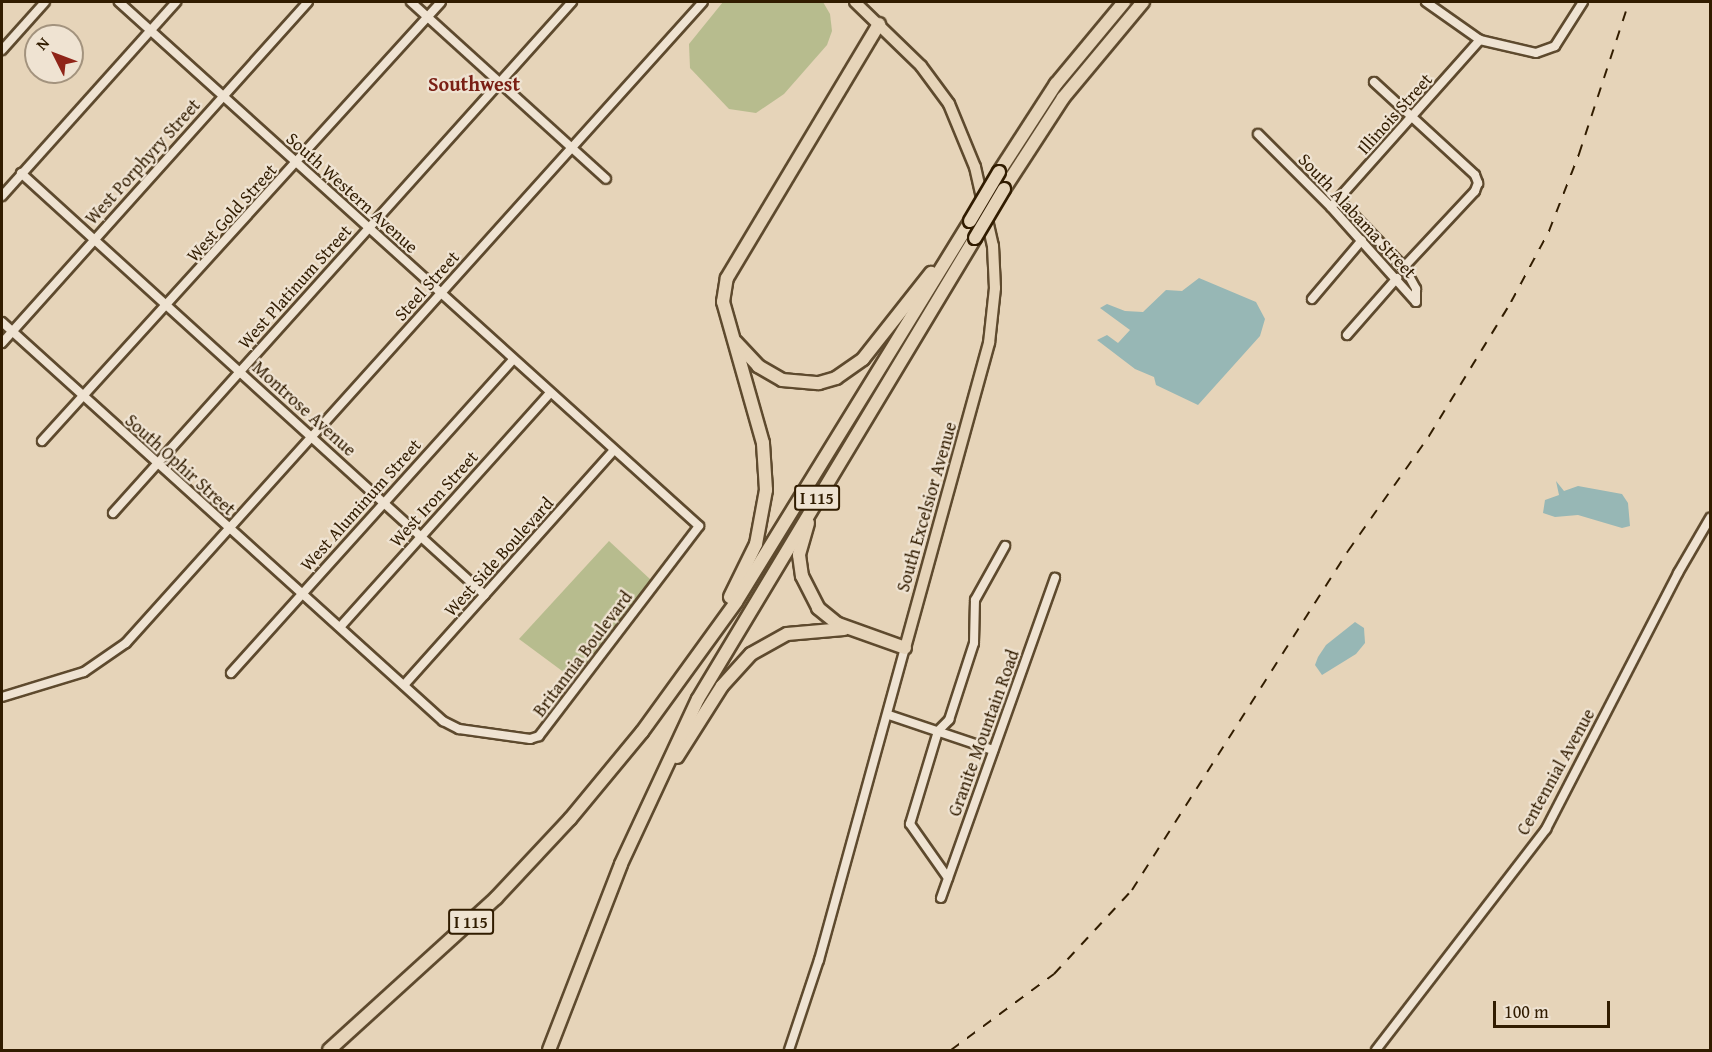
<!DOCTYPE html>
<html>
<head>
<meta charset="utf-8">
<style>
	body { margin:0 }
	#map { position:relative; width:1712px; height:1052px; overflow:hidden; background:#e6d4b9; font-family:"Gentium Book Plus",serif }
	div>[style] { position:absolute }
	.green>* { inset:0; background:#b7bc8e }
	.water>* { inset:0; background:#97b7b5 }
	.roads { filter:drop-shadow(2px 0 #5e4a2e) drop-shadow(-2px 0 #5e4a2e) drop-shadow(0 2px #5e4a2e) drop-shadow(0 -2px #5e4a2e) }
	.minor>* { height:8px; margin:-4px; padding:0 4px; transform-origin:4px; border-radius:4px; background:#efe3d2 }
	.major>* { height:10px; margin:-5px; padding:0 5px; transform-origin:5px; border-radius:5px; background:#e6d4b9 }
	.highway>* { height:12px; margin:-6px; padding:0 6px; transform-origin:6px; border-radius:6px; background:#e6d4b9 }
	.rail>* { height:2px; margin-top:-1px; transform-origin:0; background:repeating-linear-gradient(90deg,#311c00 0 10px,transparent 0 20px) }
	.bridges { filter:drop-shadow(2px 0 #311c00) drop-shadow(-2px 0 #311c00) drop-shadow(0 2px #311c00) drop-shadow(0 -2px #311c00) }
	.highway-bridge>* { height:12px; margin:-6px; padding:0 6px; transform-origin:6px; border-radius:6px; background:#e6d4b9 }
	span { translate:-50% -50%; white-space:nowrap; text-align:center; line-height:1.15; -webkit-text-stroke:4.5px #efe3d2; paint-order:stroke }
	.shield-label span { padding:2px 4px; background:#efe3d2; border:2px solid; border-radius:4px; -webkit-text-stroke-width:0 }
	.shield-label { font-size:16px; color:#311c00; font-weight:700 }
	.street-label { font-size:18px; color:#311c00 }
	.neighbourhood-label { font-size:20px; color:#7a1f14; font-weight:700 }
	.frame { position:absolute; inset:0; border:3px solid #311c00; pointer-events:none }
	.north { position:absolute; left:24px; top:24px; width:60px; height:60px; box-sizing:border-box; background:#efe3d2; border:2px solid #a3937e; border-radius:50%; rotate:312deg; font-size:16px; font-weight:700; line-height:24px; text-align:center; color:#311c00 }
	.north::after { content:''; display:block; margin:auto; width:21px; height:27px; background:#8f2418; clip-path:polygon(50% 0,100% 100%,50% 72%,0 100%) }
	.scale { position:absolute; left:1493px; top:1001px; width:117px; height:27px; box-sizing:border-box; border:3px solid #311c00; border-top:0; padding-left:8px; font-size:18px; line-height:21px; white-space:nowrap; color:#311c00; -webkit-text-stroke:4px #efe3d2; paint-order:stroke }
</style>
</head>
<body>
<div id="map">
	<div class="green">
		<div style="clip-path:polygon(723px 2px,823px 2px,830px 14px,832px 31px,827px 45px,784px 94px,756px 113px,729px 109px,690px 68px,689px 44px)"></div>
		<div style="clip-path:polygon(609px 541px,651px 580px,573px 679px,519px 639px)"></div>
	</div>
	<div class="water">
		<div style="clip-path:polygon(1199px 278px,1256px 302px,1265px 319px,1260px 336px,1198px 405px,1156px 385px,1154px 377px,1135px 369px,1097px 340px,1107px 335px,1118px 343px,1130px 330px,1100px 308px,1107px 304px,1125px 311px,1143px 312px,1166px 290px,1182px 291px)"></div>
		<div style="clip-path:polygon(1556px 481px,1564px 491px,1578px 486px,1622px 494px,1628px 503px,1630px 526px,1622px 528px,1578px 515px,1555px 517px,1543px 513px,1545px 500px,1559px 495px)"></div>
		<div style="clip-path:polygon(1355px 622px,1364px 628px,1365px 643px,1356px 654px,1322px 675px,1315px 665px,1318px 657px,1326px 645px)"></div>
	</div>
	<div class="roads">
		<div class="minor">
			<div style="left:411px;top:2px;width:263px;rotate:42.2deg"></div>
			<div style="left:1426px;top:2px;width:66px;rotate:35.1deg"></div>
			<div style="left:1480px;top:40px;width:57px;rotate:13.1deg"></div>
			<div style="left:1536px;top:53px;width:20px;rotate:-20deg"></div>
			<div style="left:1555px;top:46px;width:52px;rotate:-57.5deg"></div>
			<div style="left:2px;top:50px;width:64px;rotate:-48.1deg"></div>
			<div style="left:1374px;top:82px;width:137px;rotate:42.6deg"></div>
			<div style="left:1475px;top:175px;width:9px;rotate:69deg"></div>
			<div style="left:1478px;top:183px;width:9px;rotate:111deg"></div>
			<div style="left:1475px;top:191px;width:104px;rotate:133.1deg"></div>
			<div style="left:1258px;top:134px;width:103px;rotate:45deg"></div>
			<div style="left:1331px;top:207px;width:127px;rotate:48.2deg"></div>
			<div style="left:21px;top:173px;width:627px;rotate:42.29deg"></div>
			<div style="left:2px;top:196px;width:261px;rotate:-48.1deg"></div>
			<div style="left:1338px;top:199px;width:95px;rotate:45.9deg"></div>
			<div style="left:1404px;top:267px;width:25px;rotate:61deg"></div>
			<div style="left:1416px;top:289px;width:13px;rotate:90deg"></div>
			<div style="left:1331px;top:207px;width:224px;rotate:-48.3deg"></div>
			<div style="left:1312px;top:299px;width:77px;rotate:-49.7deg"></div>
			<div style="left:2px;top:322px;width:595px;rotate:42.14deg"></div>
			<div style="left:443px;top:721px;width:18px;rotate:27deg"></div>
			<div style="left:459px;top:729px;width:72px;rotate:8deg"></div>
			<div style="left:530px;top:739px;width:9px;rotate:-18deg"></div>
			<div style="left:539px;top:736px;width:264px;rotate:-52.7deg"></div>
			<div style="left:699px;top:526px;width:782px;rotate:-137.9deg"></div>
			<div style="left:1347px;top:335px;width:76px;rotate:-48.7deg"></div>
			<div style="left:2px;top:343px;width:458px;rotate:-48.1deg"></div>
			<div style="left:42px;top:441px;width:593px;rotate:-47.73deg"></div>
			<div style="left:113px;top:513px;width:687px;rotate:-48.07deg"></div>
			<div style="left:341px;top:626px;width:313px;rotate:-48.1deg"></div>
			<div style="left:231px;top:673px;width:421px;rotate:-48deg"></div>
			<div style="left:404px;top:685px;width:315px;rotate:-48.2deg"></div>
			<div style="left:2px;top:697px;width:86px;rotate:-17deg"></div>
			<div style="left:84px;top:672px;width:51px;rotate:-34.6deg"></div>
			<div style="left:126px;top:643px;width:862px;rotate:-48.01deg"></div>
			<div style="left:889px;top:715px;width:110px;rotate:18.6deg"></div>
			<div style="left:948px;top:878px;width:66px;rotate:-125.1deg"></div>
			<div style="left:910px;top:824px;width:97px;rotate:-73.2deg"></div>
			<div style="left:938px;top:731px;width:16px;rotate:-45deg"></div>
			<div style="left:949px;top:720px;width:81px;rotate:-72deg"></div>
			<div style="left:974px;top:643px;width:43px;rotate:-88.7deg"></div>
			<div style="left:975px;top:600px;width:62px;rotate:-60.9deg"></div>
			<div style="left:941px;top:898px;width:340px;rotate:-70.4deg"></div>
			<div style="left:789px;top:1050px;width:95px;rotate:-71.6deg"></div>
			<div style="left:819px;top:960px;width:324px;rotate:-74.6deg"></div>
			<div style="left:1376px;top:1050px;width:279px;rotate:-52.4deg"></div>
			<div style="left:1546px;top:829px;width:288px;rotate:-62.7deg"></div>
			<div style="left:1678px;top:573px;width:64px;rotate:-59.8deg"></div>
		</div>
		<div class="major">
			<div style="left:855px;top:2px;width:92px;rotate:44.1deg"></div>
			<div style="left:921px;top:66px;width:47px;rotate:53.6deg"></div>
			<div style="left:949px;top:104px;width:68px;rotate:67.6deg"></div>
			<div style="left:975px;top:167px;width:81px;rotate:77.2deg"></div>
			<div style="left:993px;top:246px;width:42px;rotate:87.3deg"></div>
			<div style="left:995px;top:288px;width:55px;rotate:96.2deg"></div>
			<div style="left:989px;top:343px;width:316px;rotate:105.4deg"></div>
		</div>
		<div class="highway">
			<div style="left:999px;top:172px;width:105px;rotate:-57.1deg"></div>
			<div style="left:1056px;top:84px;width:107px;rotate:-50.3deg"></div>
			<div style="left:1004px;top:189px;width:108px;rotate:-57deg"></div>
			<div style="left:1063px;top:98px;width:125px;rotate:-50.2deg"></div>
			<div style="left:736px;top:342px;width:33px;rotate:47deg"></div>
			<div style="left:758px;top:366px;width:28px;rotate:30deg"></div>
			<div style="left:782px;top:380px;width:37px;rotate:5deg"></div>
			<div style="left:819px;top:383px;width:18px;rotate:-16deg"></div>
			<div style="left:836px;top:378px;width:33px;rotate:-35deg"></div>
			<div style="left:863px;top:359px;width:110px;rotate:-51.7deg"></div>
			<div style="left:808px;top:523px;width:33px;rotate:106deg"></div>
			<div style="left:799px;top:555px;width:21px;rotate:82deg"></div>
			<div style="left:802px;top:576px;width:36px;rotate:63deg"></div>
			<div style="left:818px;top:608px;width:26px;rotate:39deg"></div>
			<div style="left:838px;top:624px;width:71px;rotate:19.7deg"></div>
			<div style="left:730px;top:597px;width:59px;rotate:-63.9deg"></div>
			<div style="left:756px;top:544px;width:55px;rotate:-79.5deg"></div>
			<div style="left:766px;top:490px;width:47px;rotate:-93.7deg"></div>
			<div style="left:763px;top:443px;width:147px;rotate:-105.8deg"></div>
			<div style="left:723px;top:302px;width:24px;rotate:-81deg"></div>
			<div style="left:727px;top:278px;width:296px;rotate:-59.1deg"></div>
			<div style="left:677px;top:757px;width:84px;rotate:-57.6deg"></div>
			<div style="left:722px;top:686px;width:43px;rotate:-47.8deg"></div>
			<div style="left:751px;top:654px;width:41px;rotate:-29.1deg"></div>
			<div style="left:787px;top:634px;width:57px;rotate:-5deg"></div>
			<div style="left:329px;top:1050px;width:226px;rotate:-42.3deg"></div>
			<div style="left:496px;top:898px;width:108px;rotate:-46.9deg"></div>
			<div style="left:570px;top:819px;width:113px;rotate:-50.4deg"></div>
			<div style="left:642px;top:732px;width:160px;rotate:-54.1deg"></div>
			<div style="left:736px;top:602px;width:447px;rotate:-58.4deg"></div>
			<div style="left:549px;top:1050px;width:199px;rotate:-68.8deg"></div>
			<div style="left:621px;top:864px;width:182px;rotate:-65deg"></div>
			<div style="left:698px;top:699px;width:538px;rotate:-59deg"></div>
		</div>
	</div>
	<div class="rail">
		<div style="left:951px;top:1050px;width:128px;rotate:-36.4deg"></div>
		<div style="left:1054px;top:974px;width:115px;rotate:-47.1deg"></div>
		<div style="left:1132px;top:890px;width:402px;rotate:-57.5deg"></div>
		<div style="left:1348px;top:551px;width:141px;rotate:-54.8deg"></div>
		<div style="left:1429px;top:436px;width:157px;rotate:-58.5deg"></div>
		<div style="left:1511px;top:302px;width:81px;rotate:-61.8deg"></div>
		<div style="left:1549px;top:231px;width:83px;rotate:-68.7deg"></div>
		<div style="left:1579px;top:154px;width:160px;rotate:-71.8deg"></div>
	</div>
	<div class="bridges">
		<div class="highway-bridge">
			<div style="left:970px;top:221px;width:57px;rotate:-59.4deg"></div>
			<div style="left:975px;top:238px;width:57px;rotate:-59.4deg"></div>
		</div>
	</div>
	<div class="shield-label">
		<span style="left:817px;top:498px">I 115</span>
		<span style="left:471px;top:922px">I 115</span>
	</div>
	<div class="street-label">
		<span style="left:1395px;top:114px;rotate:-48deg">Illinois Street</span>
		<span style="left:143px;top:162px;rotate:-48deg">West Porphyry Street</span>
		<span style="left:352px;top:193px;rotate:42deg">South Western Avenue</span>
		<span style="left:232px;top:213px;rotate:-48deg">West Gold Street</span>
		<span style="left:1357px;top:216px;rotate:47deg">South Alabama Street</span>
		<span style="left:427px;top:286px;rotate:-48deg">Steel Street</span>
		<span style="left:295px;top:287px;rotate:-48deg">West Platinum Street</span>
		<span style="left:304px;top:409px;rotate:42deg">Montrose Avenue</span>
		<span style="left:180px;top:465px;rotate:42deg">South Ophir Street</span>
		<span style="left:434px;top:499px;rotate:-48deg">West Iron Street</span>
		<span style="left:361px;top:505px;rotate:-48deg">West Aluminum Street</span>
		<span style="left:927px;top:507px;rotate:-74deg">South Excelsior Avenue</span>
		<span style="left:499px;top:557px;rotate:-48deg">West Side Boulevard</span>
		<span style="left:583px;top:654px;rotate:-53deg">Britannia Boulevard</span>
		<span style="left:984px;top:733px;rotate:-70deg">Granite Mountain Road</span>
		<span style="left:1556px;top:772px;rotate:-61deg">Centennial Avenue</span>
	</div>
	<div class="neighbourhood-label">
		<span style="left:474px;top:83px">Southwest</span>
	</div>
	<div class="frame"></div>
	<div class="north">N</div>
	<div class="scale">100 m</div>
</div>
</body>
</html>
